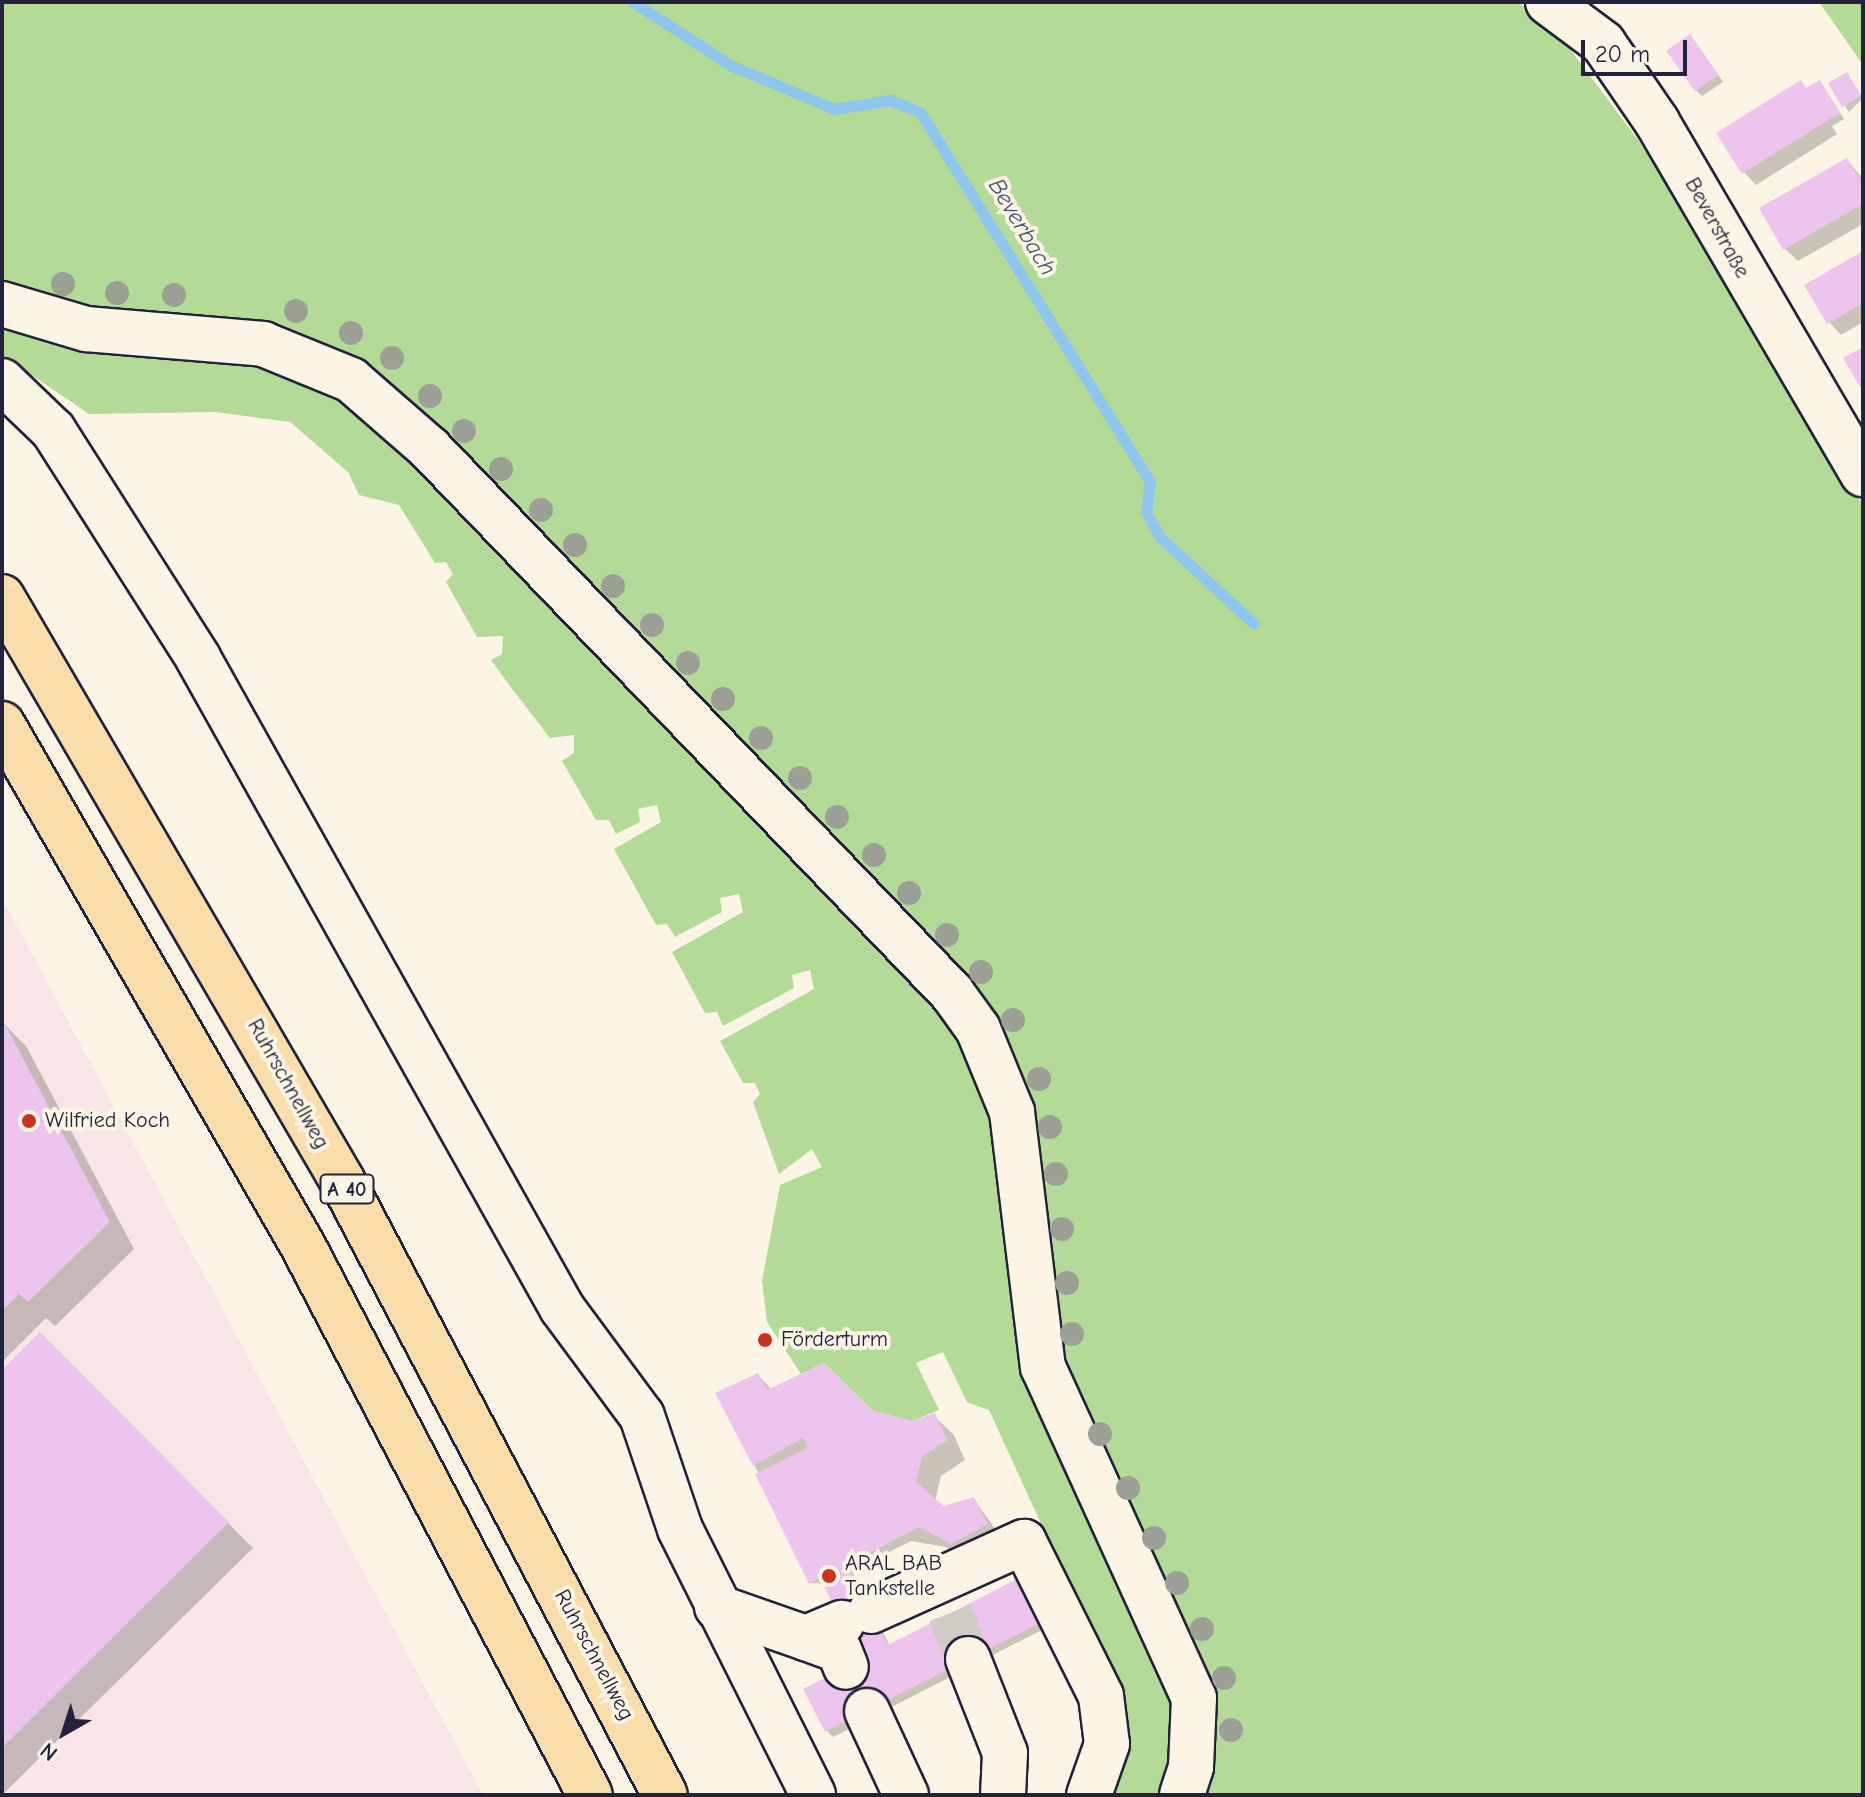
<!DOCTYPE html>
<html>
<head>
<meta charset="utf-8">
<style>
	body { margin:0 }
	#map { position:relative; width:1865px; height:1797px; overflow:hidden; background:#fcf5e5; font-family:"Comic Neue",sans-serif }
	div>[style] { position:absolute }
	.built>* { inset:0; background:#f8e6e7 }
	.green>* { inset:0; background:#b3db97 }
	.shadow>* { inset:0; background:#0003 }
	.stream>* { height:11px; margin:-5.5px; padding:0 5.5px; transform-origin:5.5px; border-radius:5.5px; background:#8fc6ee }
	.building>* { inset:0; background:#edc4ed; transform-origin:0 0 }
	.minor-tunnel>* { height:44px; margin-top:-22px; transform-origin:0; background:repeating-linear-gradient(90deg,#d0cbc3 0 44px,transparent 0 66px) }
	.roads { filter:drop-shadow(2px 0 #22223b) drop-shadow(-2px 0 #22223b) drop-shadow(0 2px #22223b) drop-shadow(0 -2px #22223b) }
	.minor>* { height:44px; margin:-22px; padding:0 22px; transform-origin:22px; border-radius:22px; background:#fcf5e5 }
	.highway>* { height:44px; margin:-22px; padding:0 22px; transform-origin:22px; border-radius:22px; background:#f9deab }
	.trees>* { width:24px; height:24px; margin:-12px; border-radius:50%; background:#9ca097 }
	.dots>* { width:22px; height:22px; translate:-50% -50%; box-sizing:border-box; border:4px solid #fcf5e5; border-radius:50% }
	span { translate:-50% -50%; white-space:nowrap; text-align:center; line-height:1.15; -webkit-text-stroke:8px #fcf5e5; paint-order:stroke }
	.shield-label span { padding:2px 6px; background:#fcf5e5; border:2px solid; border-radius:6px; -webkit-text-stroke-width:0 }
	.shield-label { font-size:20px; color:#22223b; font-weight:700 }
	.street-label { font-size:22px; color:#22223b }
	.poi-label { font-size:22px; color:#22223b }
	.left { translate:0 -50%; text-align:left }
	.water-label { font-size:24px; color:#435371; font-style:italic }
	.frame { position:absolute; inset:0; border:4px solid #22223b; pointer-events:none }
	.north { position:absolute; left:24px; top:1693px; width:80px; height:80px; -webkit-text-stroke:6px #fcf5e5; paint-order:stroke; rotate:219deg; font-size:22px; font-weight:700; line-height:32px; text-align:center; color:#22223b }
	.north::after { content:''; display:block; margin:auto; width:28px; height:36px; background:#22223b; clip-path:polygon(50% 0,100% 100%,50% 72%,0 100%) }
	.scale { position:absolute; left:1581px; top:40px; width:106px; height:36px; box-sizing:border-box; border:4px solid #22223b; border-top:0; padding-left:10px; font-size:24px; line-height:28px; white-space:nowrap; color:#22223b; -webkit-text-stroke:6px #fcf5e5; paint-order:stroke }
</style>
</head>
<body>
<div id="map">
	<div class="built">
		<div style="clip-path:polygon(2px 898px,483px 1795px,2px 1795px)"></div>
	</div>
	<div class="green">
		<div style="clip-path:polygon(2px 2px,1517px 2px,1552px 25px,1682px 199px,1792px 400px,1863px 505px,1863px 1795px,1110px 1795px,1128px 1738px,1124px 1705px,989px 1410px,967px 1402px,943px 1352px,916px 1363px,939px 1410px,913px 1421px,873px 1411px,824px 1363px,801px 1374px,767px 1322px,762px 1281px,780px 1185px,822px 1167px,812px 1149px,779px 1174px,753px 1102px,760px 1094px,755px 1083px,743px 1083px,720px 1041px,814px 989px,810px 970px,792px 975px,794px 988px,723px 1026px,717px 1012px,705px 1013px,672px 952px,743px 912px,739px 894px,720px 898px,722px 912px,675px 937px,667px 924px,656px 925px,614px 849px,661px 822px,657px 805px,638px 809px,640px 822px,616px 834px,609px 820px,596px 820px,562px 761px,574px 753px,574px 735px,550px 738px,510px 686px,491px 660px,502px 654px,503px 636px,477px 637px,446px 582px,453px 574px,446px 562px,435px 563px,399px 505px,359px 495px,348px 472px,290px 422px,216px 412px,89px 414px,2px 355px)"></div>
		<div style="clip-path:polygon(1819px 2px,1863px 2px,1863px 65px)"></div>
	</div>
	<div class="shadow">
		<div style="clip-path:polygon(1696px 43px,1723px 82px,1702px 96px,1696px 90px)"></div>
		<div style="clip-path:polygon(1847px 74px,1863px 98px,1849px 112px,1831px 84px)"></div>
		<div style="clip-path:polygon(1820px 82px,1844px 119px,1832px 126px,1837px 134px,1756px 185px,1744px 172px)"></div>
		<div style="clip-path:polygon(1847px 160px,1863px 179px,1863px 224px,1798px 261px,1785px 249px)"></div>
		<div style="clip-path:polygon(1863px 254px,1863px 322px,1841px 335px,1829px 322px)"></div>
		<div style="clip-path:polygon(2px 1022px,26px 1046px,134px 1249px,55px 1326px,46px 1318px,2px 1362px)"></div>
		<div style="clip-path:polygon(40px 1335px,253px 1548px,2px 1795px,2px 1373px)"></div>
		<div style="clip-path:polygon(758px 1375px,772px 1390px,913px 1424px,934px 1416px,954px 1435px,965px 1460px,941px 1476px,935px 1501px,943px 1509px,974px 1499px,1006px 1544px,971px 1562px,945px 1547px,911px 1541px,852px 1571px,890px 1646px,1019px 1581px,1046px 1628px,833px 1737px,827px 1731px,862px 1661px,825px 1584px,811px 1583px,754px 1464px)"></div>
	</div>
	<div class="stream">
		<div style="left:633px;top:2px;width:116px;rotate:33deg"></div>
		<div style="left:730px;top:65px;width:113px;rotate:22.9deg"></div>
		<div style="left:834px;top:109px;width:57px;rotate:-9.1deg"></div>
		<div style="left:890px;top:100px;width:32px;rotate:22deg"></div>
		<div style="left:920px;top:112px;width:435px;rotate:58.1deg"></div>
		<div style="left:1150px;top:481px;width:31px;rotate:97deg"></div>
		<div style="left:1146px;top:512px;width:29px;rotate:61deg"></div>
		<div style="left:1160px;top:537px;width:127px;rotate:42.8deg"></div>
	</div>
	<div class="building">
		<div style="left:1690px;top:34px;width:50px;height:29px;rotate:55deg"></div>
		<div style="left:1847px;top:72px;width:28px;height:22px;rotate:60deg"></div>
		<div style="clip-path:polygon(1801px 80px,1806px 88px,1820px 80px,1840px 113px,1742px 174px,1716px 133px)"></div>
		<div style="clip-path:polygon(1847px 158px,1863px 185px,1863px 204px,1783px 250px,1759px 208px)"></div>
		<div style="clip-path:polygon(1863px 251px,1863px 303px,1827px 324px,1804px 285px)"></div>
		<div style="clip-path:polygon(1863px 347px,1863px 392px,1843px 358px)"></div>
		<div style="clip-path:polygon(2px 1019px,110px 1222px,28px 1302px,19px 1294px,2px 1311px)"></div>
		<div style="clip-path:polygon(40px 1332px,229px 1522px,2px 1748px,2px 1370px)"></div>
		<div style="clip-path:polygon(824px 1363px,873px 1411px,913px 1421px,935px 1413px,947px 1440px,922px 1457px,916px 1482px,944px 1506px,974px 1497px,988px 1524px,951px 1544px,919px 1527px,847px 1565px,888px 1645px,1019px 1578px,1042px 1622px,825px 1732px,803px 1689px,860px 1660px,820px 1578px,809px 1584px,755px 1474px,808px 1448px,803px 1438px,753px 1466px,715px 1393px,758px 1373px,767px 1390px)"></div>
	</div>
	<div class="minor-tunnel">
		<div style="left:950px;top:1613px;width:49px;rotate:68.6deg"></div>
	</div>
	<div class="roads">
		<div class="minor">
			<div style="left:1548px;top:2px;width:69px;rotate:36.7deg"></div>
			<div style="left:1603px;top:43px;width:96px;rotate:55.6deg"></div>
			<div style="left:1657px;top:122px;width:408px;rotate:59.7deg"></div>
			<div style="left:2px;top:304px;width:88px;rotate:16.6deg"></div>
			<div style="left:86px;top:329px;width:178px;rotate:4.8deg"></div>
			<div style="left:263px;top:344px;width:95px;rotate:22.2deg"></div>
			<div style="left:351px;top:380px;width:105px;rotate:41.1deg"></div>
			<div style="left:430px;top:449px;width:754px;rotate:46.18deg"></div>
			<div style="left:952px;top:993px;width:44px;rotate:54.2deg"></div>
			<div style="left:978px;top:1029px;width:90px;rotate:67.7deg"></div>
			<div style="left:1012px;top:1112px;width:257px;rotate:83.1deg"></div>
			<div style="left:1043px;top:1367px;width:364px;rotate:65.5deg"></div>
			<div style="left:1194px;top:1698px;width:69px;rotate:92.5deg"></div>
			<div style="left:1191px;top:1767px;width:29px;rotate:108deg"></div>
			<div style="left:2px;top:381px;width:71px;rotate:43.9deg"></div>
			<div style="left:53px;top:430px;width:270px;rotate:57.5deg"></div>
			<div style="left:198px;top:658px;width:745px;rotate:60.75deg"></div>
			<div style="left:562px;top:1308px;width:134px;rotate:53.5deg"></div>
			<div style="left:642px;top:1416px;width:119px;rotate:71.4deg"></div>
			<div style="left:680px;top:1529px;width:297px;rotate:63.4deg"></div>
			<div style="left:717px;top:1607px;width:94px;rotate:19.2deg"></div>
			<div style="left:806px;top:1638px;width:39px;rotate:-23deg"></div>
			<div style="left:871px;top:1611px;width:168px;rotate:-24.3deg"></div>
			<div style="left:1024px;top:1542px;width:172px;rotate:63.4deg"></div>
			<div style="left:1101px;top:1696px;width:48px;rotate:82.9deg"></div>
			<div style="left:1107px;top:1744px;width:54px;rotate:109.4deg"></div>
			<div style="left:806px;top:1638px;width:35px;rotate:20deg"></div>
			<div style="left:839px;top:1650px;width:18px;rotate:68deg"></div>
			<div style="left:968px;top:1659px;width:101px;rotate:68.5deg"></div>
			<div style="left:1005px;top:1753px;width:42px;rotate:92.7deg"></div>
			<div style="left:867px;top:1711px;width:93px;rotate:65.1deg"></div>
		</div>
		<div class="highway">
			<div style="left:2px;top:597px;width:677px;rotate:59.76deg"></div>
			<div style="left:343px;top:1182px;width:692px;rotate:62.29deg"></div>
			<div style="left:2px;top:724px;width:603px;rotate:60.03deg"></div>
			<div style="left:303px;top:1246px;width:619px;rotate:62.4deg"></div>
		</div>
	</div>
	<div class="trees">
		<div style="left:63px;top:284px"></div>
		<div style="left:117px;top:293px"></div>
		<div style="left:174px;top:295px"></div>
		<div style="left:296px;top:311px"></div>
		<div style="left:351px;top:333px"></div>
		<div style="left:392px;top:358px"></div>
		<div style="left:430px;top:396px"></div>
		<div style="left:464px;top:431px"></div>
		<div style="left:501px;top:469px"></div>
		<div style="left:541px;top:510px"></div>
		<div style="left:575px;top:545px"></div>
		<div style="left:613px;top:586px"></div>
		<div style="left:652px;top:625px"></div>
		<div style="left:688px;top:663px"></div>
		<div style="left:723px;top:699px"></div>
		<div style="left:761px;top:738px"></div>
		<div style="left:800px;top:778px"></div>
		<div style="left:837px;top:817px"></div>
		<div style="left:874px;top:855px"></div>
		<div style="left:909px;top:893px"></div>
		<div style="left:947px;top:935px"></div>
		<div style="left:981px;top:972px"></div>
		<div style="left:1013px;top:1020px"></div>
		<div style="left:1039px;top:1079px"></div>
		<div style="left:1050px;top:1127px"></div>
		<div style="left:1056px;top:1174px"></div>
		<div style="left:1062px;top:1229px"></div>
		<div style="left:1067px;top:1283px"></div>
		<div style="left:1072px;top:1334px"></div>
		<div style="left:1100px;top:1434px"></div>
		<div style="left:1128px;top:1488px"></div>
		<div style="left:1154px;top:1538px"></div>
		<div style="left:1177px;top:1583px"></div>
		<div style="left:1202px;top:1629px"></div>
		<div style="left:1224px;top:1678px"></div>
		<div style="left:1231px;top:1730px"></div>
	</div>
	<div class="dots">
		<div style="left:29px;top:1121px;background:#c8321e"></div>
		<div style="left:765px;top:1340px;background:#c8321e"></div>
		<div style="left:829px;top:1576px;background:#c8321e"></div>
	</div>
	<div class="shield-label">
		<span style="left:347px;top:1189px">A 40</span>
	</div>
	<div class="street-label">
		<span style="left:1717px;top:228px;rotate:61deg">Beverstraße</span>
		<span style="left:288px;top:1084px;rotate:61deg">Ruhrschnellweg</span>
		<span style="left:594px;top:1655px;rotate:62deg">Ruhrschnellweg</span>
	</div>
	<div class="poi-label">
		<span class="left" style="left:45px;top:1121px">Wilfried Koch</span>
		<span class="left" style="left:781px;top:1340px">Förderturm</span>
		<span class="left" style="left:845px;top:1576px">ARAL BAB<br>Tankstelle</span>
	</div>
	<div class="water-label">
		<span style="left:1022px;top:227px;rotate:59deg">Beverbach</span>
	</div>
	<div class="frame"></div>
	<div class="north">N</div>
	<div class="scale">20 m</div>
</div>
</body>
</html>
